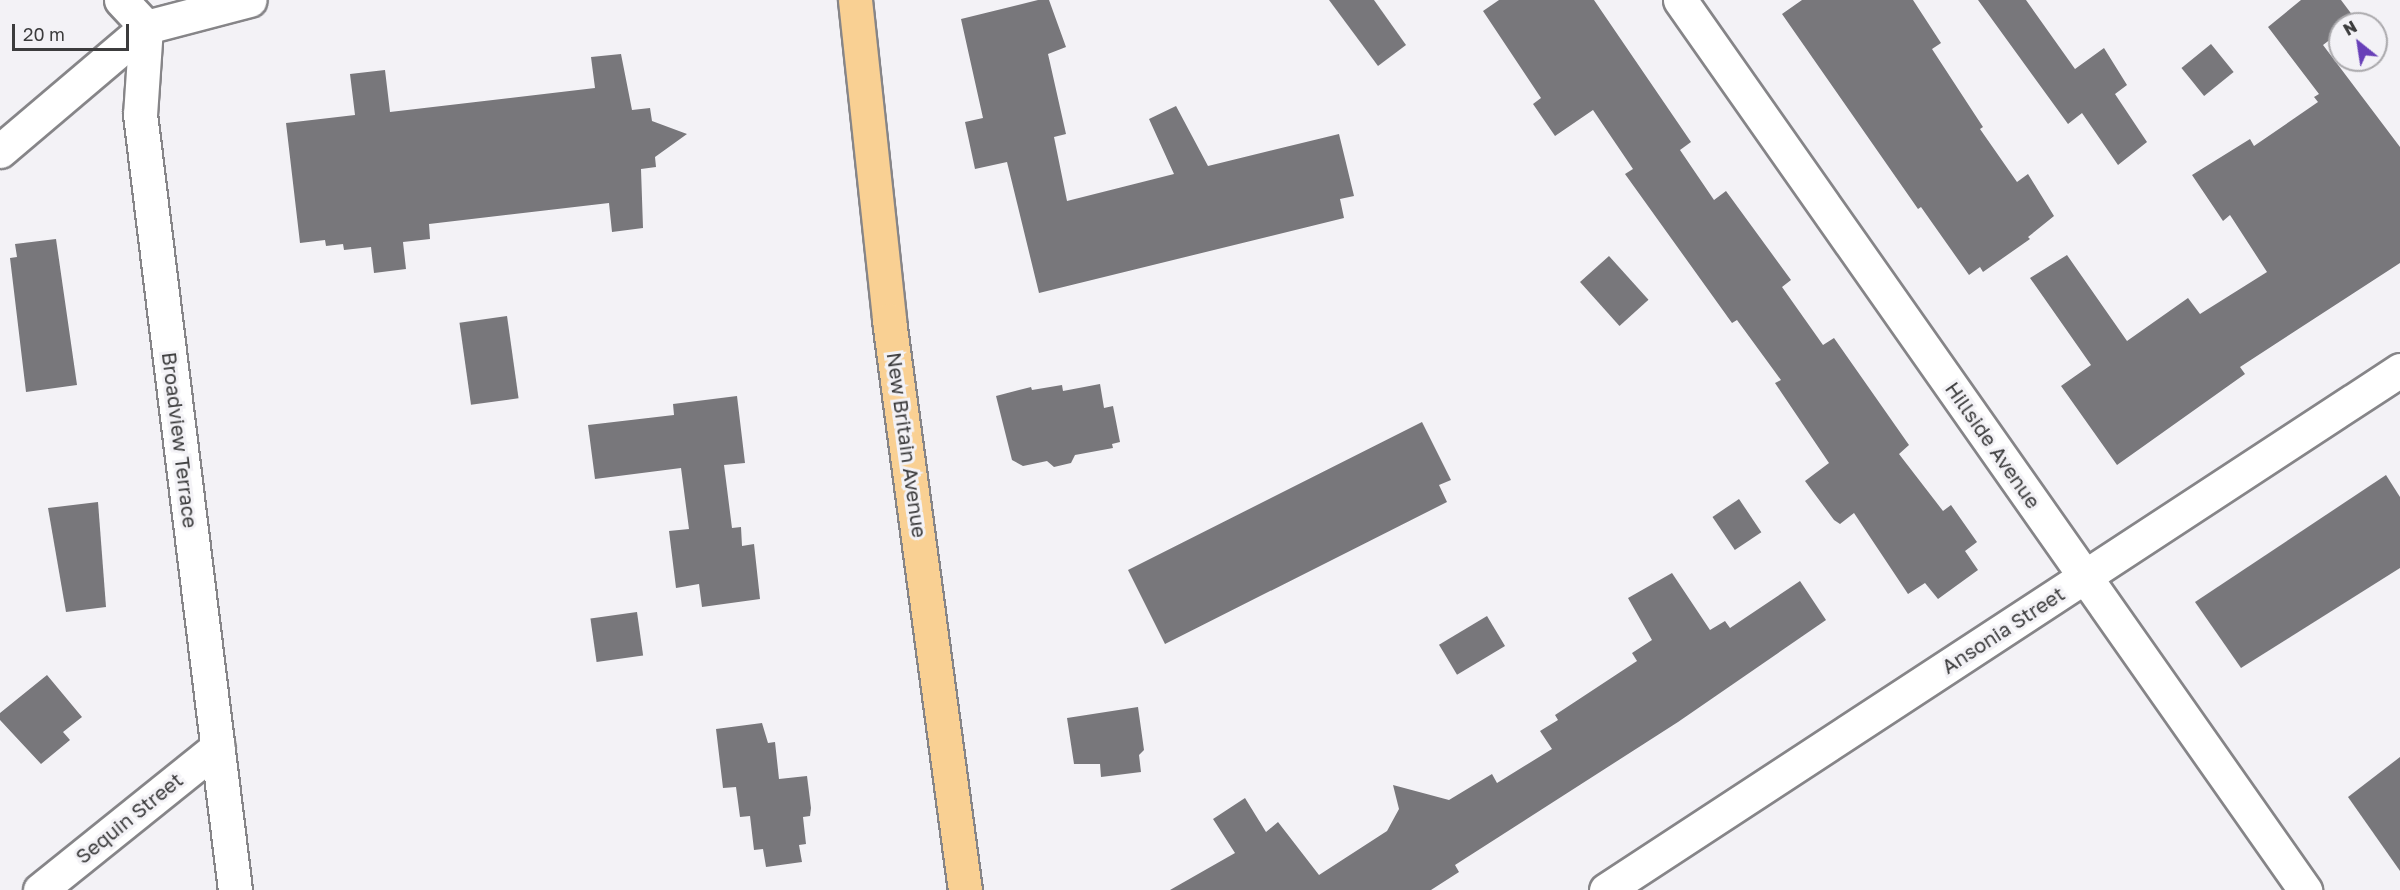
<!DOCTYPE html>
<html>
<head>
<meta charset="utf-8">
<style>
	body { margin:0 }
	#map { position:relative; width:2400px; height:890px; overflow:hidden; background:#f3f2f6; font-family:"Golos Text",sans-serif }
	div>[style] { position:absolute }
	.building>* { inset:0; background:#78777b; transform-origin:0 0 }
	.roads { filter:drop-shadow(2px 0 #868588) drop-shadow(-2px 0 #868588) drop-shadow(0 2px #868588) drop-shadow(0 -2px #868588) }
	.minor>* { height:33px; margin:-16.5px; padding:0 16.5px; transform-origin:16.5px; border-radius:16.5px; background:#fff }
	.major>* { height:33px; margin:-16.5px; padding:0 16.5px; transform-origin:16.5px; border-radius:16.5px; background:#f9d093 }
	span { translate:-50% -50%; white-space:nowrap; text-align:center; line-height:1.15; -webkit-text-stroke:6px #f3f2f6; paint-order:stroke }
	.street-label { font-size:20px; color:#3c3c3d }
	.north { position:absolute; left:2328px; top:12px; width:60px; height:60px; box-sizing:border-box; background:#f3f2f6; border:2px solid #aaa9ac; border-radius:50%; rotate:330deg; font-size:16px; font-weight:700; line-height:24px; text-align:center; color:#3c3c3d }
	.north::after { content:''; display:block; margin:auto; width:21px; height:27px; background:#6840b8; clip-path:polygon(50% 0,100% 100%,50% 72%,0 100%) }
	.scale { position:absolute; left:12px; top:24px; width:117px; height:27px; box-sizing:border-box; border:3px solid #3c3c3d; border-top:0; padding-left:8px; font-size:18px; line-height:21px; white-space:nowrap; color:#3c3c3d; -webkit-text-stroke:4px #f3f2f6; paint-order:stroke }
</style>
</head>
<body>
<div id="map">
	<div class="building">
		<div style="clip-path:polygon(1038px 0,1049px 0,1066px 47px,1048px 54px,1066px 134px,1054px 137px,1067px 201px,1174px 174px,1149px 119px,1176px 106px,1208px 166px,1339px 134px,1354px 196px,1340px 199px,1344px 218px,1039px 293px,1007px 162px,975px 169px,965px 122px,983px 118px,961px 19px)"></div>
		<div style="clip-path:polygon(1329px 0,1374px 0,1406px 45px,1378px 66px)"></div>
		<div style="clip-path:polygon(1499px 0,1594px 0,1691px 142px,1680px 150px,1714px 200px,1726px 191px,1791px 280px,1782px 287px,1823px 345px,1834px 338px,1909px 445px,1899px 454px,1943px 511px,1951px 505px,1977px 542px,1965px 551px,1978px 570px,1938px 599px,1925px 583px,1908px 594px,1854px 513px,1840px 524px,1834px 520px,1805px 481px,1829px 463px,1775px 383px,1781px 380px,1737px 320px,1732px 323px,1625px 174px,1633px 169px,1593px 110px,1555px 136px,1533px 104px,1541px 98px,1483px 11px)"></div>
		<div style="clip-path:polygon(1802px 0,1913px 0,1941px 43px,1932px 49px,1983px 127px,1980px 129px,2017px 182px,2028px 174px,2054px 216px,2028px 237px,2030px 239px,1983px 272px,1980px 267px,1969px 275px,1921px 207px,1918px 209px,1782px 14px)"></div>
		<div style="clip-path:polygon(1978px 0,2026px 0,2075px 69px,2104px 48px,2127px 85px,2115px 94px,2147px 142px,2118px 165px,2082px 113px,2068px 124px)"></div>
		<div style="clip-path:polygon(2301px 0,2341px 0,2356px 20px,2340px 24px,2340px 32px,2323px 45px,2400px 147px,2400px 263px,2240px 367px,2245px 374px,2117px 465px,2061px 386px,2091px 365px,2030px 278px,2067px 255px,2127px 341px,2188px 298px,2200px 314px,2267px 272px,2230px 215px,2223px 221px,2192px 175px,2250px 139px,2254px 146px,2318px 102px,2314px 97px,2319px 94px,2268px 27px)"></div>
		<div style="left:2211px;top:44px;width:36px;height:38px;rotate:51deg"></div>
		<div style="clip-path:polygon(621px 54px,632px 110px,650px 108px,652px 121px,687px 134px,655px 157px,656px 167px,641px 169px,643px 228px,612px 232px,609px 203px,429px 224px,430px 239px,403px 242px,406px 269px,374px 273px,371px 247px,344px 250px,343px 244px,326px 246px,325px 240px,300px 243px,286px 123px,355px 115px,350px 74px,385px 70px,390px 112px,595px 88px,591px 57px)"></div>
		<div style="clip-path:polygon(56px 239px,77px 385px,26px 392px,10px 258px,17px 257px,15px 244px)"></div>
		<div style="left:1609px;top:256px;width:59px;height:39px;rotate:48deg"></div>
		<div style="left:507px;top:316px;width:83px;height:48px;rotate:82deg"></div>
		<div style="clip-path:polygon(1100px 384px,1104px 408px,1113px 406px,1120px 442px,1112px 444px,1113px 448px,1075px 455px,1071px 463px,1054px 467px,1047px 461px,1023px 466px,1012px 460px,996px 396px,1031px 387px,1032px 390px,1062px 385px,1063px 391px)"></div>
		<div style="clip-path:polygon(737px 396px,745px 463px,724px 465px,732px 528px,741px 527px,742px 546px,754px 544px,760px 599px,702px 607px,699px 584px,676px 588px,669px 531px,689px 529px,681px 468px,595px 479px,588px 425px,674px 415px,673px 404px)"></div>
		<div style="clip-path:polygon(1422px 422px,1451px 480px,1439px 485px,1447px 502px,1165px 644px,1128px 570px)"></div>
		<div style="clip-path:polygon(2386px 475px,2400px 497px,2400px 568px,2241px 668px,2195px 602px)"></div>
		<div style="left:1739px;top:499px;width:40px;height:32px;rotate:56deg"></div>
		<div style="clip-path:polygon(98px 502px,106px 607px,66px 612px,48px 508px)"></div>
		<div style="clip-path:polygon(1672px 573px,1710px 630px,1725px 621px,1730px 628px,1800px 581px,1826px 620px,1678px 722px,1455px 865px,1459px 872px,1431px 890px,1170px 890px,1235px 853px,1213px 819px,1245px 798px,1266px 832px,1278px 822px,1319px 875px,1387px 831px,1399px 809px,1393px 785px,1449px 800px,1492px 774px,1497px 783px,1552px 749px,1540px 731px,1558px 720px,1555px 715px,1637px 661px,1632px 653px,1652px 640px,1628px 598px)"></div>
		<div style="left:637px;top:612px;width:44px;height:47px;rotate:82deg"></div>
		<div style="left:1487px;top:616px;width:35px;height:56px;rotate:59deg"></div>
		<div style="clip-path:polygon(47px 675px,82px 717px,63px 732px,70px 740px,41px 764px,0 720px,0 713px)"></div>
		<div style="clip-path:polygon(1138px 707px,1144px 750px,1139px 755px,1141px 772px,1101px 777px,1100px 764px,1074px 764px,1067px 718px)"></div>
		<div style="clip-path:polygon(762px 723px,768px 743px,775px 742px,779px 779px,807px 776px,811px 808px,810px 816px,803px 817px,806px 844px,799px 845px,802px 862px,766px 867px,763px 849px,754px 850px,750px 816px,740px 817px,736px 787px,723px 788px,716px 729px)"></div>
		<div style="clip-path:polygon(2400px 757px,2400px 871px,2348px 797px)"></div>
	</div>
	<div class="roads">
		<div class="minor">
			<div style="left:121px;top:0;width:37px;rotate:47deg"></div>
			<div style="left:146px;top:27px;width:87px;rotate:93.9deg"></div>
			<div style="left:140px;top:114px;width:782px;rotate:83.02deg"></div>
			<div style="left:1680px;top:0;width:1088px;rotate:54.92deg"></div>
			<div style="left:0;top:151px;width:192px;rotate:-40.3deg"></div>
			<div style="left:146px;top:27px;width:107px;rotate:-14.6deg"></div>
			<div style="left:40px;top:890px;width:228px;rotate:-38.8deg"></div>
			<div style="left:1606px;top:890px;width:949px;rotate:-33.22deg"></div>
		</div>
		<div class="major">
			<div style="left:855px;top:0;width:322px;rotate:83.9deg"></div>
			<div style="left:889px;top:320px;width:575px;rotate:82.41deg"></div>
		</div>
	</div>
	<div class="street-label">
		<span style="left:180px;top:440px;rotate:83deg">Broadview Terrace</span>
		<span style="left:907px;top:445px;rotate:82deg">New Britain Avenue</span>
		<span style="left:1993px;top:445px;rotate:55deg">Hillside Avenue</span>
		<span style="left:2003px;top:630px;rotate:-33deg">Ansonia Street</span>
		<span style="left:129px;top:818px;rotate:-39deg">Sequin Street</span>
	</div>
	<div class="north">N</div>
	<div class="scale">20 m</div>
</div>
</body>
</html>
